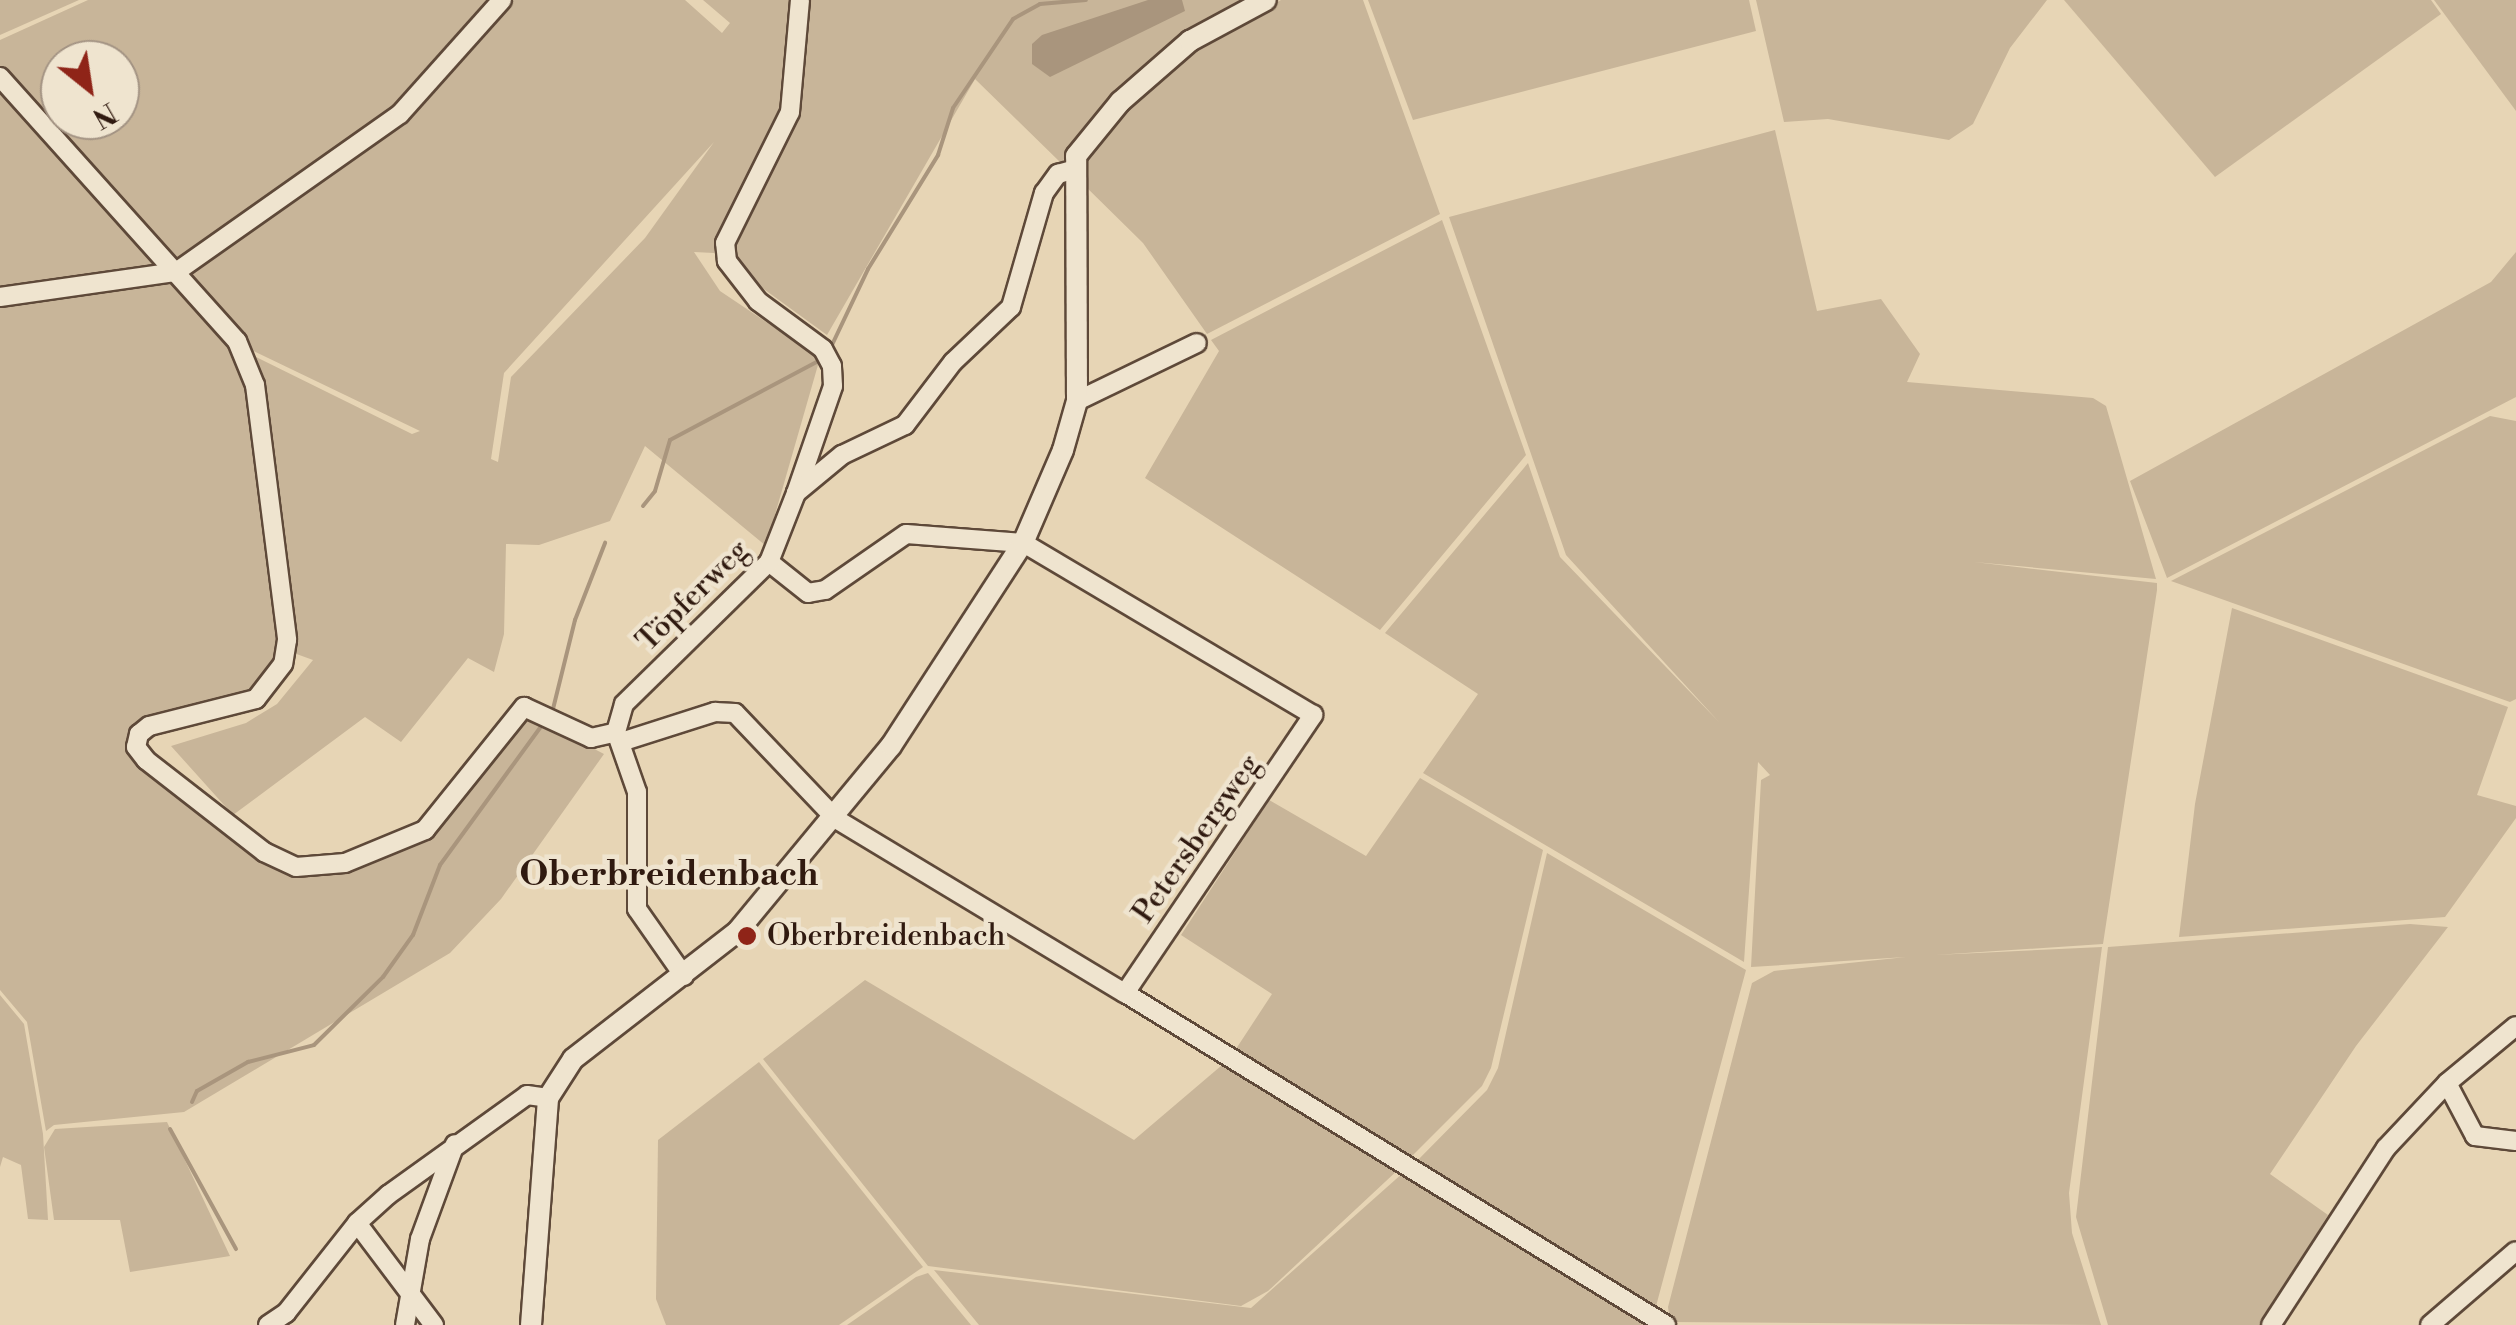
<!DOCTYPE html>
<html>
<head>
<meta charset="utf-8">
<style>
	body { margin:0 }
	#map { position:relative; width:2516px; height:1325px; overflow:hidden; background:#e7d5b5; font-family:"Libre Bodoni",serif }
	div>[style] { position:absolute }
	.green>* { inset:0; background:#c8b599 }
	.water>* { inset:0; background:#a9957d }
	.stream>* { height:4px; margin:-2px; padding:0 2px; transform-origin:2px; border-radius:2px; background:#a9957d }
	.roads { filter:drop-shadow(2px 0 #5e4939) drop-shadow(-2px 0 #5e4939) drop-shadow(0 2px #5e4939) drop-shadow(0 -2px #5e4939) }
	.minor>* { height:18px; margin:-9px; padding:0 9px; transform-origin:9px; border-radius:9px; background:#efe4cf }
	.tertiary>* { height:20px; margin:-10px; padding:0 10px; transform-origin:10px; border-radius:10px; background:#efe4cf }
	.dots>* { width:28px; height:28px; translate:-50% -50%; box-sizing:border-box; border:5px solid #efe4cf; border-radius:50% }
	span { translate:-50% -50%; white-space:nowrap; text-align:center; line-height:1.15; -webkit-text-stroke:9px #efe4cf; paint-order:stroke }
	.street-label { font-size:30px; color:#301a10 }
	.poi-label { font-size:30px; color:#301a10 }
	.left { translate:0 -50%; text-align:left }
	.quarter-label { font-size:35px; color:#301a10; font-weight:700 }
	.north { position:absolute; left:40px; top:40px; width:100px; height:100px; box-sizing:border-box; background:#efe4cf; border:2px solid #a39383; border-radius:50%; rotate:150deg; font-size:28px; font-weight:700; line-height:40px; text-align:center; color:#301a10 }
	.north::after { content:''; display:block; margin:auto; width:35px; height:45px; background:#8f2418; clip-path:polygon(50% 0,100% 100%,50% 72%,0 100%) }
</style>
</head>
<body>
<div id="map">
	<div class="green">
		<div style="clip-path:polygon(0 0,79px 0,0 35px)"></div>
		<div style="clip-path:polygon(evenodd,88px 0,497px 0,394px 114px,176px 262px,0 72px,0 40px,88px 0,60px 60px,120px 60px,120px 120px,60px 120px,60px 60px)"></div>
		<div style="clip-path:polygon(evenodd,507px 0,685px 0,722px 33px,730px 23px,703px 0,1251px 0,1109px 101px,1061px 163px,975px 79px,827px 335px,714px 253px,694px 252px,720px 291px,820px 358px,766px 546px,645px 446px,610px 521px,539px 545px,506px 544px,504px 634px,494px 672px,468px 658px,401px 742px,365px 717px,233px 815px,171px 746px,246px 723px,277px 704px,313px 660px,291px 652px,248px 353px,412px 434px,420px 431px,245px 347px,185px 271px,401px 116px,507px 0,714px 142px,645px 238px,511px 377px,498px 462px,491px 459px,504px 373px,714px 142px)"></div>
		<div style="clip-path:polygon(1281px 0,1363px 0,1440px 214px,1207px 334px,1143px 243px,1079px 180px,1098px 135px,1180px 57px)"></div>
		<div style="clip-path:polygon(1368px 0,1749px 0,1756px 31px,1413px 120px)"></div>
		<div style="clip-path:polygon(1756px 0,2047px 0,2010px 48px,1973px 124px,1949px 140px,1828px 119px,1784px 122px)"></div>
		<div style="clip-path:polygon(2064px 0,2431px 0,2441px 14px,2215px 177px)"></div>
		<div style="clip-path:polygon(2434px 0,2516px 0,2516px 111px)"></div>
		<div style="clip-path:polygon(0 84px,156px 257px,156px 267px,0 293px)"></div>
		<div style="clip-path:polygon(1775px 130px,1817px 311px,1881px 299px,1920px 354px,1907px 382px,2093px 398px,2106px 406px,2156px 579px,1974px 562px,2157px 583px,2157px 590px,2103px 944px,1935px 955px,2102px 947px,2069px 1193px,2072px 1233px,2101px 1325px,1670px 1322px,1668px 1307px,1752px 983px,1774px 971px,1906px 957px,1751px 967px,1761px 780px,1770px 775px,1758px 762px,1744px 962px,1423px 773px,1478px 694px,1385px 633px,1528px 463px,1560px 557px,1719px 722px,1566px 555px,1449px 217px)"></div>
		<div style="clip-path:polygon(1442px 220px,1526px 455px,1380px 630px,1145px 478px,1219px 351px,1211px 340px)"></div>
		<div style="clip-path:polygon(2516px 252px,2516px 397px,2167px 578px,2130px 481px,2491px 282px)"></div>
		<div style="clip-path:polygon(171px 278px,229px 337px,245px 367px,282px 663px,257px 694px,166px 719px,135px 747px,285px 865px,426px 841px,527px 714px,604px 754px,501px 899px,450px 953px,184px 1112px,54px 1125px,46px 1131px,27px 1022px,0 990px,0 300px)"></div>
		<div style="clip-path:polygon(2490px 416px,2516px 421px,2516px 699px,2510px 702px,2171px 581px)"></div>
		<div style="clip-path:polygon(2232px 608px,2508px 707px,2477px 795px,2516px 806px,2516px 818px,2445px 917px,2179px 937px,2195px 804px)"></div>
		<div style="clip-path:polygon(1420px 778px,1543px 850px,1491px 1068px,1482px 1086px,1409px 1159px,1232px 1055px,1272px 994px,1181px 935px,1269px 800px,1366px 856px)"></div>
		<div style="clip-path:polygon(1547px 853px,1746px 970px,1655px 1310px,1413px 1165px,1487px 1090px,1498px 1068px)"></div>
		<div style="clip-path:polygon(2410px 924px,2448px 927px,2356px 1046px,2270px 1174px,2328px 1215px,2261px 1325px,2108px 1325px,2076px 1217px,2108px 947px)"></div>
		<div style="clip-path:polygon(865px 980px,1134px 1140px,1228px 1060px,1400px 1168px,1268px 1291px,1241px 1306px,928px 1266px,763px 1059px)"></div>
		<div style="clip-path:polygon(0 995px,24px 1024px,43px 1134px,48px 1220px,28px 1219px,21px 1165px,3px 1157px,0 1167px)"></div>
		<div style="clip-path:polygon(759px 1062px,923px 1267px,839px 1325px,666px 1325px,656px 1299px,658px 1140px)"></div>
		<div style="clip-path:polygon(167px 1122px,230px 1256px,130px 1272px,120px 1220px,54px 1220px,44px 1147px,55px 1129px)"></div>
		<div style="clip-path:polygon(1404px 1172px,1653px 1325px,979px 1325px,934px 1270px,1251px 1308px)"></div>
		<div style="clip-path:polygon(928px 1273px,971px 1325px,847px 1325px,916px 1277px)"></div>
	</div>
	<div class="water">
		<div style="clip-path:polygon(1148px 0,1182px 0,1185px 11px,1050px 77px,1032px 64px,1032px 44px,1042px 35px)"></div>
	</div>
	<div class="stream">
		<div style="left:831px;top:347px;width:86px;rotate:-64.6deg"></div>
		<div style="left:868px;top:269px;width:134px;rotate:-58.4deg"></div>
		<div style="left:938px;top:155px;width:49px;rotate:-72.3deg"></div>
		<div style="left:953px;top:108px;width:107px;rotate:-56deg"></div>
		<div style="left:1013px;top:19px;width:31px;rotate:-29deg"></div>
		<div style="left:1040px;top:4px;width:46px;rotate:-5deg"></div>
		<div style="left:643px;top:506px;width:19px;rotate:-51deg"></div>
		<div style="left:655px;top:491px;width:53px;rotate:-73.6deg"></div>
		<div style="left:670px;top:440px;width:166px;rotate:-28deg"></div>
		<div style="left:552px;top:713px;width:96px;rotate:-76.1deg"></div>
		<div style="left:575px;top:620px;width:83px;rotate:-68.7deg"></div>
		<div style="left:192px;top:1102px;width:12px;rotate:-66deg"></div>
		<div style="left:197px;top:1091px;width:59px;rotate:-29.6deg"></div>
		<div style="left:248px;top:1062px;width:68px;rotate:-14.4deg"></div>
		<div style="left:314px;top:1045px;width:97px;rotate:-44.6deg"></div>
		<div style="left:383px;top:977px;width:52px;rotate:-54.5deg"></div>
		<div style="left:413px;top:935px;width:75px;rotate:-68.9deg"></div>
		<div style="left:440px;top:865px;width:173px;rotate:-53.9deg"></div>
		<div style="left:170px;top:1129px;width:137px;rotate:61.2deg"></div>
	</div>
	<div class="roads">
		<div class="minor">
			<div style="left:0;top:77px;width:355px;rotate:48.1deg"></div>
			<div style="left:237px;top:341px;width:48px;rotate:67.8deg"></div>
			<div style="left:255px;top:385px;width:257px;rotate:82.8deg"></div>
			<div style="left:287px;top:640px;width:24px;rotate:99deg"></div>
			<div style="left:283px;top:664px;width:44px;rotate:127.6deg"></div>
			<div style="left:256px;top:699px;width:110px;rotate:165.8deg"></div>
			<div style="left:149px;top:726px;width:13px;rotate:141deg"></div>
			<div style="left:139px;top:734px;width:13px;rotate:103deg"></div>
			<div style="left:136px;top:747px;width:16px;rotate:52deg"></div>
			<div style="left:146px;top:760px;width:150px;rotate:37.9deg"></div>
			<div style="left:264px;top:852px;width:35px;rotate:25deg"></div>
			<div style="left:296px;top:867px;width:49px;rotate:-4.7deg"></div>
			<div style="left:345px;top:863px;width:87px;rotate:-22.4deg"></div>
			<div style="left:425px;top:830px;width:158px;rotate:-51.2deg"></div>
			<div style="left:524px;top:707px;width:74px;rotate:24.8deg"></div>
			<div style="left:591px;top:738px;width:26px;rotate:-13deg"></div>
			<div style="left:0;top:297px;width:178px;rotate:-8.1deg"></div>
			<div style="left:176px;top:272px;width:274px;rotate:-35.2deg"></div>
			<div style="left:400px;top:114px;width:153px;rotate:-48.2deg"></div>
			<div style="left:1077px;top:401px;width:133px;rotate:-25.8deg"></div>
			<div style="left:796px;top:493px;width:113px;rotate:-70.9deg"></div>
			<div style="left:833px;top:386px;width:20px;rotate:-93deg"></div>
			<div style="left:832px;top:366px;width:19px;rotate:-118deg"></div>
			<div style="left:823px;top:349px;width:81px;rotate:-143.6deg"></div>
			<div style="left:758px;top:301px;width:51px;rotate:-127.8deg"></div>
			<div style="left:727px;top:261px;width:18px;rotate:-96deg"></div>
			<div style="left:725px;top:243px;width:146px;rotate:-63.6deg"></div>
			<div style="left:790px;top:112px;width:112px;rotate:-84.9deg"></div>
			<div style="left:621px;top:742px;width:99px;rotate:-17.7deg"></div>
			<div style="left:715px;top:712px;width:20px;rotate:3deg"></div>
			<div style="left:735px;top:713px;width:146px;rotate:46.4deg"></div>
			<div style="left:836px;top:819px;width:337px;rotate:31.1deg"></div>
			<div style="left:1125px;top:993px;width:336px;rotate:-55.9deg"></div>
			<div style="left:1313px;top:715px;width:337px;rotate:-149.3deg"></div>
			<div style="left:1023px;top:543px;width:117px;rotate:-175.6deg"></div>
			<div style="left:906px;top:534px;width:98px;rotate:145.3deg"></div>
			<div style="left:825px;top:590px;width:17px;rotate:170deg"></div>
			<div style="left:808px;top:593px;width:50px;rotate:-141.5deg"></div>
			<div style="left:684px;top:976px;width:82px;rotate:-125deg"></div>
			<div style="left:637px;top:909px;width:117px;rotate:-90deg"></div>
			<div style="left:637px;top:792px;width:64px;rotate:-109.3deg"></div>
			<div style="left:616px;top:732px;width:29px;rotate:-74deg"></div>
			<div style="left:624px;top:704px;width:203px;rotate:-44.4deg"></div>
			<div style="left:769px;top:562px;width:74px;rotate:-68.6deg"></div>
			<div style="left:796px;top:493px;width:60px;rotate:-39.6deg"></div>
			<div style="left:842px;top:455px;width:70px;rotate:-25.5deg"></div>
			<div style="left:905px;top:425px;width:79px;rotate:-52.7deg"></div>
			<div style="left:953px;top:362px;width:80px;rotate:-43.5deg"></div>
			<div style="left:1011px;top:307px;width:119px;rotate:-73.9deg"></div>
			<div style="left:1044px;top:193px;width:24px;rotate:-54deg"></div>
			<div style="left:1058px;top:174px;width:15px;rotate:-16deg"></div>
			<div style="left:1125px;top:993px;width:635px;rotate:31.54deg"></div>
			<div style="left:2447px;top:1083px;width:60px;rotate:62.2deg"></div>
			<div style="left:2475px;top:1136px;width:41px;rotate:7deg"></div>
			<div style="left:357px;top:1223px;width:128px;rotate:53deg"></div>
			<div style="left:268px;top:1325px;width:22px;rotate:-34deg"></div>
			<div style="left:286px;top:1313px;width:115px;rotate:-51.7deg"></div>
			<div style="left:357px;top:1223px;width:42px;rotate:-42.1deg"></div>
			<div style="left:388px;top:1195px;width:171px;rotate:-35.7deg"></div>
			<div style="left:527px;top:1095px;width:21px;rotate:8deg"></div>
			<div style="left:405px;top:1325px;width:87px;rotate:-80.1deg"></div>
			<div style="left:420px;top:1239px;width:101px;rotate:-69.8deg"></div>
			<div style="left:2271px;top:1325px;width:211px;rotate:-57deg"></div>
			<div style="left:2386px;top:1148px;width:89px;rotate:-46.8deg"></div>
			<div style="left:2447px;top:1083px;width:89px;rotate:-39.6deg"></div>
			<div style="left:2430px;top:1325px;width:113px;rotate:-40.7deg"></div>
		</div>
		<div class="tertiary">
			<div style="left:531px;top:1325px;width:228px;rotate:-85.7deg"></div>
			<div style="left:548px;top:1098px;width:46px;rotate:-57.3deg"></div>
			<div style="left:573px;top:1059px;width:207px;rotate:-37.8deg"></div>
			<div style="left:737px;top:932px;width:241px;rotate:-50.4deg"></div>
			<div style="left:891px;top:746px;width:242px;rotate:-57deg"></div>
			<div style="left:1023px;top:543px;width:101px;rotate:-66.7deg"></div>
			<div style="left:1063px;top:450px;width:51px;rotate:-74.1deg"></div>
			<div style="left:1077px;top:401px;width:245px;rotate:-90.2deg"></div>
			<div style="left:1076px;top:156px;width:70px;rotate:-50.8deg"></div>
			<div style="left:1120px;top:102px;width:93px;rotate:-41.1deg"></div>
			<div style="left:1190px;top:41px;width:86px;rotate:-28.3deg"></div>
		</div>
	</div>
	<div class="dots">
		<div style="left:747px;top:936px;background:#8f2418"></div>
	</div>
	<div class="street-label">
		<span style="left:693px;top:596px;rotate:-45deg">Töpferweg</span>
		<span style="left:1197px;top:839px;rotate:-55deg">Petersbergweg</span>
	</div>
	<div class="poi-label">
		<span class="left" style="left:767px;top:936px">Oberbreidenbach</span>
	</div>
	<div class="quarter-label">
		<span style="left:669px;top:875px">Oberbreidenbach</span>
	</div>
	<div class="north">N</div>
</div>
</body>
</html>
